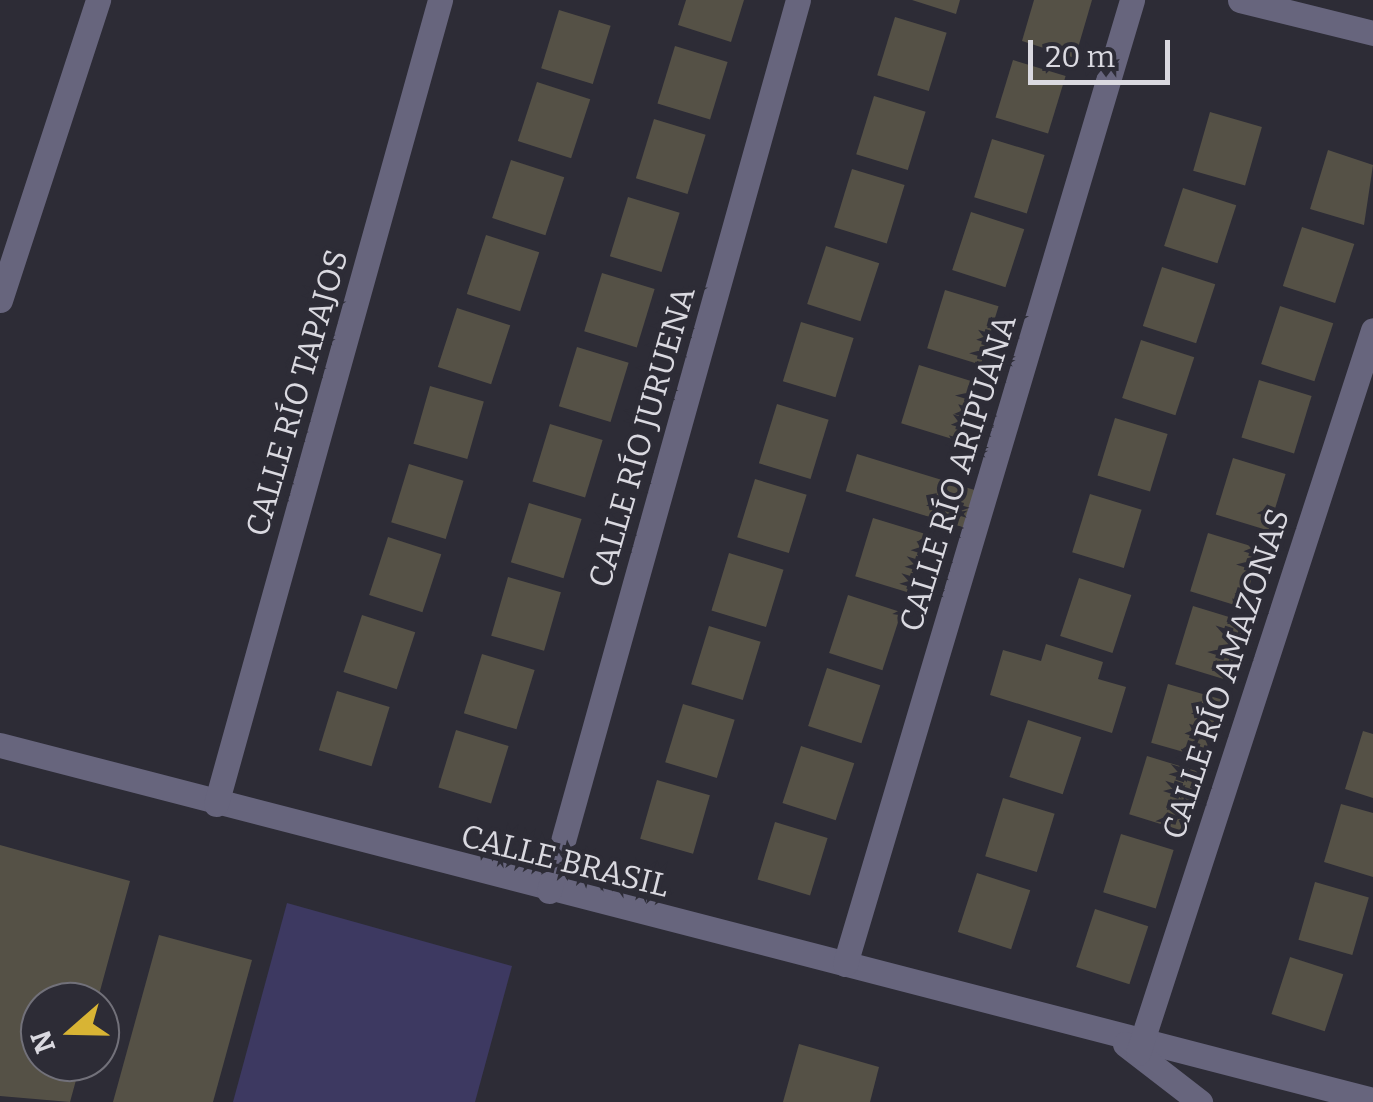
<!DOCTYPE html>
<html>
<head>
<meta charset="utf-8">
<style>
	body { margin:0 }
	#map { position:relative; width:1373px; height:1102px; overflow:hidden; background:#2d2c36; font-family:Bitter,serif }
	div>[style] { position:absolute }
	.green>* { inset:0; background:#3d3961 }
	.building>* { inset:0; background:#555146; transform-origin:0 0 }
	.minor>* { height:25px; margin:-12.5px; padding:0 12.5px; transform-origin:12.5px; border-radius:12.5px; background:#67657d }
	span { translate:-50% -50%; white-space:nowrap; text-align:center; line-height:1.15; -webkit-text-stroke:8px #2d2c36; paint-order:stroke }
	.street-label { font-size:32px; color:#dad9e0 }
	.north { position:absolute; left:20px; top:982px; width:100px; height:100px; box-sizing:border-box; background:#2d2c36; border:2px solid #72717a; border-radius:50%; rotate:250deg; font-size:28px; font-weight:700; line-height:40px; text-align:center; color:#dad9e0 }
	.north::after { content:''; display:block; margin:auto; width:35px; height:45px; background:#d8b434; clip-path:polygon(50% 0,100% 100%,50% 72%,0 100%) }
	.scale { position:absolute; left:1028px; top:40px; width:142px; height:45px; box-sizing:border-box; border:5px solid #dad9e0; border-top:0; padding-left:12px; font-size:30px; line-height:35px; white-space:nowrap; color:#dad9e0; -webkit-text-stroke:8px #2d2c36; paint-order:stroke }
</style>
</head>
<body>
<div id="map">
	<div class="green">
		<div style="clip-path:polygon(287px 903px,512px 966px,475px 1102px,233px 1102px)"></div>
	</div>
	<div class="building">
		<div style="clip-path:polygon(686px 0,744px 0,731px 42px,678px 25px)"></div>
		<div style="clip-path:polygon(912px 0,960px 0,956px 14px)"></div>
		<div style="clip-path:polygon(1034px 0,1092px 0,1075px 58px,1022px 41px)"></div>
		<div style="left:559px;top:10px;width:54px;height:61px;rotate:17deg"></div>
		<div style="left:895px;top:17px;width:54px;height:61px;rotate:17deg"></div>
		<div style="left:675px;top:46px;width:55px;height:60px;rotate:17deg"></div>
		<div style="left:1013px;top:60px;width:55px;height:60px;rotate:17deg"></div>
		<div style="left:537px;top:82px;width:56px;height:62px;rotate:18deg"></div>
		<div style="left:874px;top:96px;width:54px;height:61px;rotate:17deg"></div>
		<div style="left:1210px;top:112px;width:54px;height:61px;rotate:16deg"></div>
		<div style="left:654px;top:119px;width:54px;height:62px;rotate:17deg"></div>
		<div style="left:992px;top:139px;width:55px;height:61px;rotate:17deg"></div>
		<div style="clip-path:polygon(1328px 150px,1373px 165px,1364px 225px,1310px 209px)"></div>
		<div style="left:511px;top:160px;width:56px;height:61px;rotate:18deg"></div>
		<div style="left:852px;top:169px;width:55px;height:61px;rotate:17deg"></div>
		<div style="left:1183px;top:188px;width:56px;height:61px;rotate:18deg"></div>
		<div style="left:628px;top:197px;width:54px;height:62px;rotate:17deg"></div>
		<div style="left:971px;top:212px;width:56px;height:61px;rotate:18deg"></div>
		<div style="left:1302px;top:227px;width:55px;height:62px;rotate:18deg"></div>
		<div style="left:486px;top:235px;width:56px;height:62px;rotate:18deg"></div>
		<div style="left:826px;top:246px;width:56px;height:61px;rotate:18deg"></div>
		<div style="left:1162px;top:267px;width:56px;height:62px;rotate:18deg"></div>
		<div style="left:602px;top:273px;width:55px;height:61px;rotate:17deg"></div>
		<div style="left:945px;top:290px;width:56px;height:61px;rotate:17deg"></div>
		<div style="left:1280px;top:306px;width:56px;height:61px;rotate:18deg"></div>
		<div style="left:457px;top:308px;width:56px;height:62px;rotate:18deg"></div>
		<div style="left:801px;top:322px;width:55px;height:62px;rotate:17deg"></div>
		<div style="left:1141px;top:340px;width:56px;height:61px;rotate:18deg"></div>
		<div style="left:577px;top:347px;width:54px;height:62px;rotate:17deg"></div>
		<div style="left:919px;top:365px;width:57px;height:61px;rotate:17deg"></div>
		<div style="left:1259px;top:380px;width:55px;height:60px;rotate:17deg"></div>
		<div style="left:430px;top:386px;width:56px;height:60px;rotate:16deg"></div>
		<div style="left:777px;top:404px;width:54px;height:62px;rotate:17deg"></div>
		<div style="left:1115px;top:418px;width:55px;height:60px;rotate:17deg"></div>
		<div style="left:550px;top:424px;width:55px;height:60px;rotate:17deg"></div>
		<div style="left:857px;top:454px;width:123px;height:39px;rotate:17deg"></div>
		<div style="left:1233px;top:458px;width:55px;height:59px;rotate:17deg"></div>
		<div style="left:409px;top:464px;width:57px;height:61px;rotate:17deg"></div>
		<div style="left:755px;top:479px;width:54px;height:61px;rotate:17deg"></div>
		<div style="left:1090px;top:494px;width:54px;height:61px;rotate:17deg"></div>
		<div style="left:529px;top:503px;width:55px;height:62px;rotate:17deg"></div>
		<div style="left:873px;top:518px;width:54px;height:61px;rotate:17deg"></div>
		<div style="left:1208px;top:533px;width:55px;height:61px;rotate:17deg"></div>
		<div style="left:388px;top:537px;width:56px;height:61px;rotate:18deg"></div>
		<div style="left:729px;top:553px;width:57px;height:60px;rotate:17deg"></div>
		<div style="left:508px;top:577px;width:55px;height:61px;rotate:16deg"></div>
		<div style="left:1079px;top:578px;width:55px;height:61px;rotate:18deg"></div>
		<div style="left:848px;top:595px;width:56px;height:61px;rotate:18deg"></div>
		<div style="left:1193px;top:606px;width:54px;height:61px;rotate:17deg"></div>
		<div style="left:362px;top:615px;width:56px;height:60px;rotate:18deg"></div>
		<div style="left:709px;top:626px;width:54px;height:61px;rotate:17deg"></div>
		<div style="clip-path:polygon(1046px 644px,1103px 662px,1098px 679px,1126px 687px,1112px 733px,990px 695px,1003px 650px,1041px 661px)"></div>
		<div style="left:482px;top:654px;width:55px;height:62px;rotate:17deg"></div>
		<div style="left:827px;top:668px;width:56px;height:61px;rotate:18deg"></div>
		<div style="left:1168px;top:684px;width:55px;height:61px;rotate:16deg"></div>
		<div style="left:337px;top:691px;width:55px;height:62px;rotate:17deg"></div>
		<div style="left:683px;top:704px;width:54px;height:61px;rotate:17deg"></div>
		<div style="left:1028px;top:720px;width:56px;height:60px;rotate:18deg"></div>
		<div style="left:456px;top:730px;width:55px;height:60px;rotate:17deg"></div>
		<div style="clip-path:polygon(1363px 731px,1373px 734px,1373px 798px,1345px 789px)"></div>
		<div style="left:801px;top:746px;width:56px;height:60px;rotate:18deg"></div>
		<div style="left:1147px;top:756px;width:55px;height:61px;rotate:17deg"></div>
		<div style="left:657px;top:780px;width:55px;height:61px;rotate:16deg"></div>
		<div style="left:1003px;top:798px;width:54px;height:61px;rotate:17deg"></div>
		<div style="clip-path:polygon(1341px 804px,1373px 813px,1373px 877px,1324px 862px)"></div>
		<div style="left:775px;top:822px;width:55px;height:60px;rotate:17deg"></div>
		<div style="left:1121px;top:834px;width:55px;height:61px;rotate:17deg"></div>
		<div style="clip-path:polygon(0 845px,130px 881px,97px 1002px,40px 1002px,40px 1062px,81px 1062px,70px 1102px,0 1096px)"></div>
		<div style="left:977px;top:873px;width:56px;height:62px;rotate:18deg"></div>
		<div style="left:1315px;top:882px;width:56px;height:60px;rotate:16deg"></div>
		<div style="left:1095px;top:909px;width:56px;height:61px;rotate:18deg"></div>
		<div style="clip-path:polygon(159px 935px,252px 960px,213px 1102px,113px 1102px)"></div>
		<div style="left:1290px;top:957px;width:56px;height:60px;rotate:18deg"></div>
		<div style="clip-path:polygon(799px 1044px,879px 1067px,870px 1102px,783px 1102px)"></div>
	</div>
	<div class="minor">
		<div style="left:1240px;top:0;width:137px;rotate:13.9deg"></div>
		<div style="left:0;top:300px;width:316px;rotate:-71.9deg"></div>
		<div style="left:0;top:745px;width:1418px;rotate:14.5deg"></div>
		<div style="left:216px;top:804px;width:835px;rotate:-74.43deg"></div>
		<div style="left:549px;top:891px;width:925px;rotate:-74.39deg"></div>
		<div style="left:845px;top:964px;width:1006px;rotate:-73.42deg"></div>
		<div style="left:1125px;top:1044px;width:95px;rotate:37.7deg"></div>
		<div style="left:1138px;top:1053px;width:760px;rotate:-71.99deg"></div>
	</div>
	<div class="street-label">
		<span style="left:297px;top:393px;rotate:-74deg">CALLE RÍO TAPAJOS</span>
		<span style="left:642px;top:437px;rotate:-74deg">CALLE RÍO JURUENA</span>
		<span style="left:958px;top:473px;rotate:-73deg">CALLE RÍO ARIPUANA</span>
		<span style="left:1226px;top:674px;rotate:-72deg">CALLE RÍO AMAZONAS</span>
		<span style="left:565px;top:861px;rotate:14deg">CALLE BRASIL</span>
	</div>
	<div class="north">N</div>
	<div class="scale">20 m</div>
</div>
</body>
</html>
